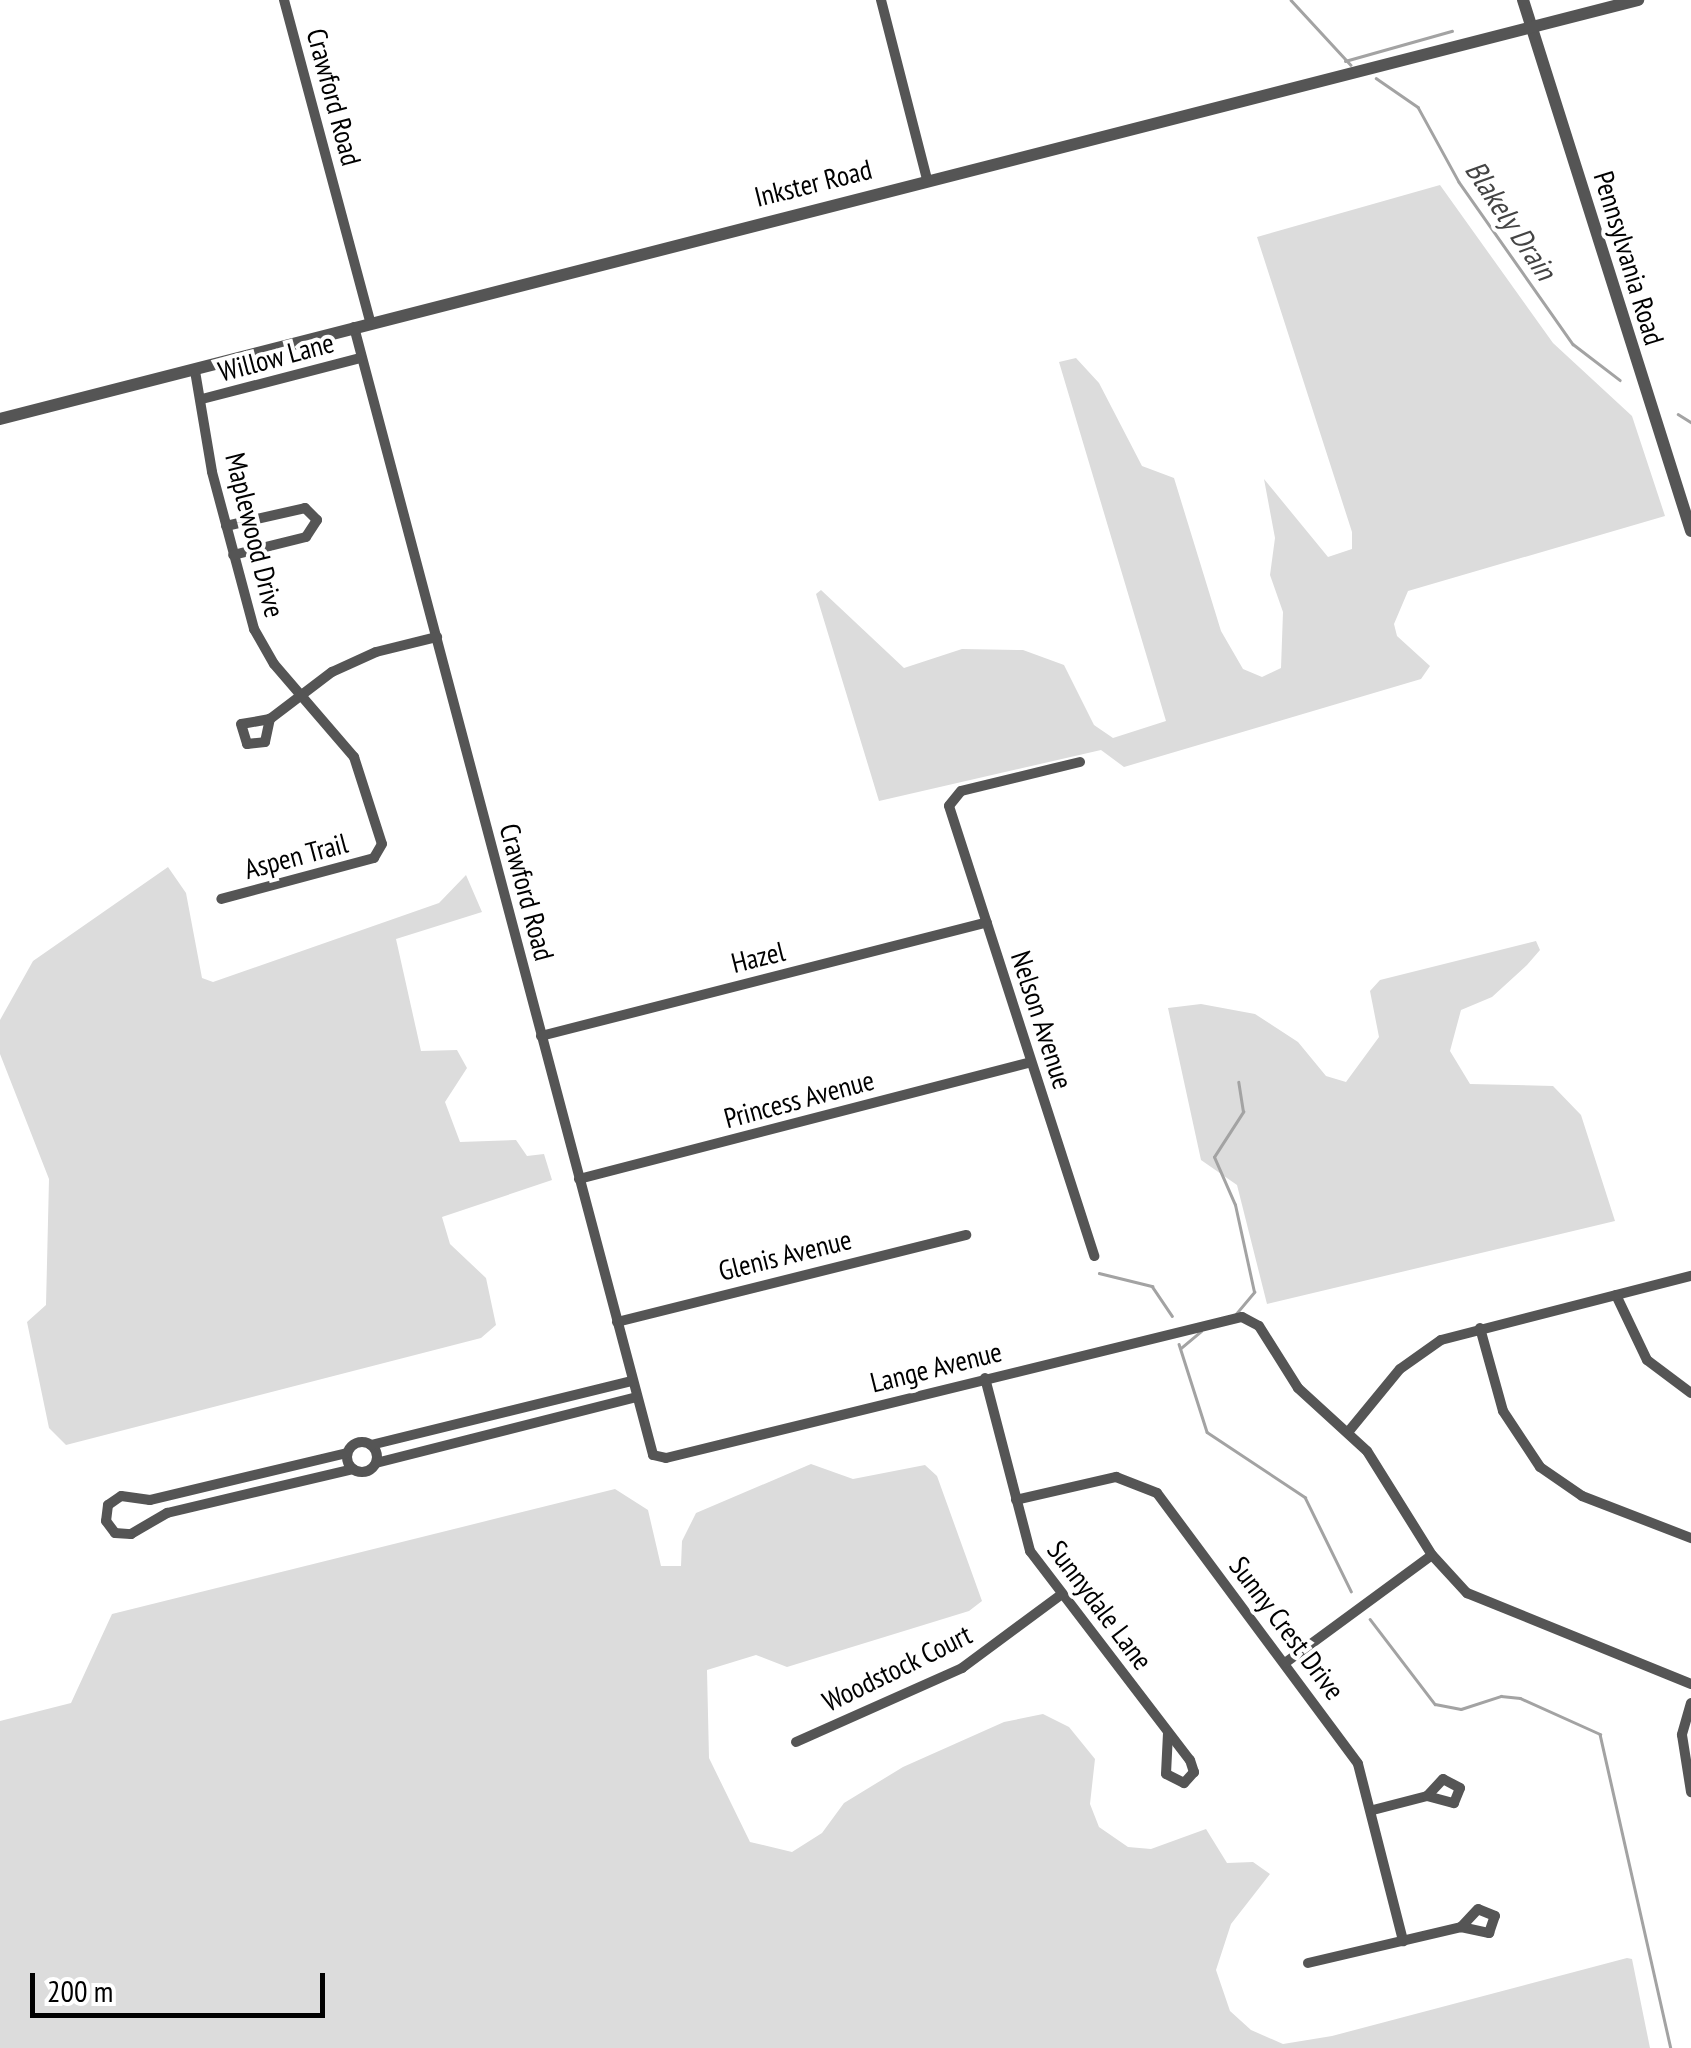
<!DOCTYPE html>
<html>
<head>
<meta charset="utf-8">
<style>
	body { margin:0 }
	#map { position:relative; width:1691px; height:2048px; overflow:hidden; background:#fff; font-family:"PT Sans Narrow",sans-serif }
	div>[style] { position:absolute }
	.green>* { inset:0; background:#dcdcdc }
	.stream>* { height:2.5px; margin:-1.25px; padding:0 1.25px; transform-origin:1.25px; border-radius:1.25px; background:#a3a3a3 }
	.minor>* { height:10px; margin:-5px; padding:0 5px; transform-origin:5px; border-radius:5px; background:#555 }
	.minor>.ring { margin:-5px; padding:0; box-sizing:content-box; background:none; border:10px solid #555; border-radius:50% }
	.tertiary>* { height:12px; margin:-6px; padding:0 6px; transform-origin:6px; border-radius:6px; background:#555 }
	span { translate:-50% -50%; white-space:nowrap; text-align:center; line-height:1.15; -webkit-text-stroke:8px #fff; paint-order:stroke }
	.street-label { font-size:28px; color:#000 }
	.water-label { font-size:30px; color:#444; font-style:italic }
	.scale { position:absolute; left:30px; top:1973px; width:295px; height:45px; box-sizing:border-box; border:5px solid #000; border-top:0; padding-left:12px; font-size:30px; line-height:35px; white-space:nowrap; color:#000; -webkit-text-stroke:8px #fff; paint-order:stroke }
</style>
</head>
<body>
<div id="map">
	<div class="green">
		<div style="clip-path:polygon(1440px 185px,1553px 343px,1632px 416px,1665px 516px,1408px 591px,1394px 624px,1397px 636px,1430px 666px,1421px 679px,1124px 767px,1101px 750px,879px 801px,816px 594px,821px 590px,904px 668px,962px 649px,1023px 650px,1064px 665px,1094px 725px,1113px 738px,1166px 721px,1059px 362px,1076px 358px,1099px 383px,1142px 466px,1174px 478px,1221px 631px,1243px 669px,1262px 677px,1281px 668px,1283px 612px,1270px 575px,1275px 538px,1264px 479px,1328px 557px,1352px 549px,1352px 532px,1257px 237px)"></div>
		<div style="clip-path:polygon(168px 867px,186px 893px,202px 978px,213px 982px,439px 903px,466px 875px,482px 912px,396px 939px,421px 1051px,457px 1050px,467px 1068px,445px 1102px,460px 1142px,516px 1140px,527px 1156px,544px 1154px,552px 1180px,442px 1217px,450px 1244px,486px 1278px,496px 1325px,481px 1338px,66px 1445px,49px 1428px,27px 1322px,46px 1305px,49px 1179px,0 1054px,0 1020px,33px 961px)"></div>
		<div style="clip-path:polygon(1536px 941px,1540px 950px,1527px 965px,1492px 997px,1461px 1010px,1450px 1051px,1470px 1084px,1553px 1086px,1581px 1115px,1615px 1221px,1267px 1304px,1237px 1185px,1201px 1160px,1168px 1008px,1201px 1004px,1255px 1014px,1298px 1042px,1326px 1076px,1346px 1082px,1379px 1037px,1370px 991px,1380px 980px)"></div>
		<div style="clip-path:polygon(811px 1464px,853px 1479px,925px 1465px,937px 1476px,982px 1601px,969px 1611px,787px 1667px,756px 1655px,707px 1670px,709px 1758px,750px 1842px,792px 1852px,822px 1833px,844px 1803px,903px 1767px,1004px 1722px,1043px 1714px,1069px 1727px,1095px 1759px,1090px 1804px,1099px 1827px,1128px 1847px,1151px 1849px,1206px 1829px,1227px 1863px,1253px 1862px,1270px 1874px,1231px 1924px,1216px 1970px,1230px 2011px,1251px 2030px,1283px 2044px,1332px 2036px,1627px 1958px,1632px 1959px,1650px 2048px,0 2048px,0 1721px,71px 1703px,112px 1614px,615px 1489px,648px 1510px,661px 1566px,681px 1566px,682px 1541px,696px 1513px)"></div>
	</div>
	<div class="stream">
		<div style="left:1291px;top:0;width:88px;rotate:47.3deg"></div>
		<div style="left:1345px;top:61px;width:111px;rotate:-15.7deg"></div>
		<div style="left:1376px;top:78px;width:51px;rotate:34.6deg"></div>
		<div style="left:1418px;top:107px;width:85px;rotate:61.3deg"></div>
		<div style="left:1459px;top:182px;width:198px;rotate:54.9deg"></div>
		<div style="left:1573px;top:344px;width:59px;rotate:37.5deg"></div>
		<div style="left:1678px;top:414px;width:15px;rotate:32deg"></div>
		<div style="left:1099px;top:1273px;width:55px;rotate:13.8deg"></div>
		<div style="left:1152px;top:1286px;width:36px;rotate:56deg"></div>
		<div style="left:1235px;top:1315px;width:30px;rotate:-50deg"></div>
		<div style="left:1254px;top:1292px;width:89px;rotate:-102.3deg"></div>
		<div style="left:1235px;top:1205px;width:52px;rotate:-113.6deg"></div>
		<div style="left:1214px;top:1157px;width:54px;rotate:-57.2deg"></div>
		<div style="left:1243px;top:1112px;width:30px;rotate:-99deg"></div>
		<div style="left:1179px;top:1344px;width:92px;rotate:72.3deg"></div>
		<div style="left:1207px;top:1432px;width:118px;rotate:33.6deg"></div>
		<div style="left:1305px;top:1497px;width:105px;rotate:63.9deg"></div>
		<div style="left:1181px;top:1348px;width:26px;rotate:-40deg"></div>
		<div style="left:1370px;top:1619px;width:107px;rotate:52.6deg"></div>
		<div style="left:1435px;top:1704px;width:26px;rotate:11deg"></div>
		<div style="left:1461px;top:1709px;width:42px;rotate:-18deg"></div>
		<div style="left:1501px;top:1696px;width:19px;rotate:6deg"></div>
		<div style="left:1520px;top:1698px;width:88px;rotate:24.2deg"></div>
		<div style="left:1600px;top:1734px;width:322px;rotate:77.3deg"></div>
	</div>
	<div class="minor">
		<div style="left:284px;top:0;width:333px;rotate:75deg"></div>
		<div style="left:881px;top:0;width:185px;rotate:75.6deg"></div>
		<div style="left:354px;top:327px;width:1167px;rotate:75.15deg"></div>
		<div style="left:653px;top:1455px;width:13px;rotate:13deg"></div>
		<div style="left:666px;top:1458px;width:593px;rotate:-13.76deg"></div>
		<div style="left:1242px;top:1317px;width:19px;rotate:28deg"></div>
		<div style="left:1259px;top:1326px;width:73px;rotate:57.8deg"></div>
		<div style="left:1298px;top:1388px;width:93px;rotate:42.4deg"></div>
		<div style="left:1367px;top:1451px;width:123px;rotate:58deg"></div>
		<div style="left:1432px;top:1555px;width:52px;rotate:47.4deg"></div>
		<div style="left:1467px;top:1593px;width:242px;rotate:22.1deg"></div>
		<div style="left:195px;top:371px;width:102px;rotate:80.4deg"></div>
		<div style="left:212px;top:472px;width:163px;rotate:75deg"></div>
		<div style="left:254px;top:629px;width:40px;rotate:60.3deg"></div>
		<div style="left:274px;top:664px;width:123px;rotate:49.3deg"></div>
		<div style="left:354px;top:757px;width:91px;rotate:72.2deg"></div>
		<div style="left:382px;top:844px;width:16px;rotate:120deg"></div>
		<div style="left:374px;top:858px;width:158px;rotate:165deg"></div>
		<div style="left:202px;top:399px;width:164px;rotate:-14.5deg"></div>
		<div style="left:226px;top:526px;width:81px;rotate:-12.8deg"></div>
		<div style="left:305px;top:508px;width:17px;rotate:45deg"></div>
		<div style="left:317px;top:520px;width:20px;rotate:123deg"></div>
		<div style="left:306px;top:537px;width:75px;rotate:166.1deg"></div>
		<div style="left:270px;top:719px;width:29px;rotate:170deg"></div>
		<div style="left:241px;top:724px;width:21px;rotate:73deg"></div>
		<div style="left:247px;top:744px;width:18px;rotate:-6deg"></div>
		<div style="left:265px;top:742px;width:24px;rotate:-78deg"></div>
		<div style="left:270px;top:719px;width:78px;rotate:-37.2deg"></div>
		<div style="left:332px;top:672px;width:48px;rotate:-24.4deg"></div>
		<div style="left:376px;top:652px;width:63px;rotate:-13.8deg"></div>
		<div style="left:1080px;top:762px;width:122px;rotate:166.3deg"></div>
		<div style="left:961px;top:791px;width:19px;rotate:129deg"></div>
		<div style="left:949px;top:806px;width:473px;rotate:72.1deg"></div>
		<div style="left:541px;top:1036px;width:460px;rotate:-14.3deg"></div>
		<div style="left:579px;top:1179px;width:466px;rotate:-14.5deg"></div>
		<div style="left:1616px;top:1295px;width:72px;rotate:64.5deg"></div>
		<div style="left:1647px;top:1360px;width:55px;rotate:36.9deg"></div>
		<div style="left:617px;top:1322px;width:360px;rotate:-14deg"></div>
		<div style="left:1480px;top:1328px;width:86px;rotate:74.5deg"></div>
		<div style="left:1503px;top:1411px;width:67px;rotate:56.5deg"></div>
		<div style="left:1540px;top:1467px;width:51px;rotate:34.6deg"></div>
		<div style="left:1582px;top:1496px;width:117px;rotate:21.1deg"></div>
		<div style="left:985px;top:1378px;width:179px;rotate:75.4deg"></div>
		<div style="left:1030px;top:1551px;width:263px;rotate:52.6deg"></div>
		<div style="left:1190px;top:1760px;width:13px;rotate:72deg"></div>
		<div style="left:1194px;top:1772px;width:15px;rotate:132deg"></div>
		<div style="left:1184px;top:1783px;width:20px;rotate:-153deg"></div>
		<div style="left:1166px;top:1774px;width:41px;rotate:-87.2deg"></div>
		<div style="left:1349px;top:1431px;width:80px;rotate:-50.6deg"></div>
		<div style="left:1400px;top:1369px;width:50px;rotate:-35.3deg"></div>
		<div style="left:1441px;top:1340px;width:258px;rotate:-14.4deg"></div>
		<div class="ring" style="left:347px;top:1442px;width:20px;height:20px"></div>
		<div style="left:371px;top:1445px;width:269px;rotate:-13.8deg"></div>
		<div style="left:347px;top:1453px;width:203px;rotate:166.6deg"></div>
		<div style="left:150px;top:1500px;width:29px;rotate:-172deg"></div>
		<div style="left:121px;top:1496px;width:16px;rotate:145deg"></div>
		<div style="left:108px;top:1505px;width:16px;rotate:97deg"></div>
		<div style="left:106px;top:1521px;width:15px;rotate:53deg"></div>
		<div style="left:115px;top:1533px;width:16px;rotate:4deg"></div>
		<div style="left:131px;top:1534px;width:42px;rotate:-30.3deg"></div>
		<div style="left:167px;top:1513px;width:191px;rotate:-13.3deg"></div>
		<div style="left:376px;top:1463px;width:268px;rotate:-14.2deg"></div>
		<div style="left:1016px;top:1500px;width:103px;rotate:-13deg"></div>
		<div style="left:1116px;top:1477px;width:44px;rotate:21.3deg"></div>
		<div style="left:1157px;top:1493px;width:337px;rotate:53.4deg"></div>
		<div style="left:1358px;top:1764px;width:183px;rotate:75.7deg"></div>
		<div style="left:1285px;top:1663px;width:182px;rotate:-36.3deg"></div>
		<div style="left:1691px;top:1703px;width:33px;rotate:106deg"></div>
		<div style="left:1682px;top:1735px;width:58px;rotate:81deg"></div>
		<div style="left:796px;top:1742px;width:182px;rotate:-24deg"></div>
		<div style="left:962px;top:1668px;width:124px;rotate:-36.5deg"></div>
		<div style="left:1373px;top:1810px;width:56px;rotate:-14.5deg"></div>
		<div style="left:1427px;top:1796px;width:28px;rotate:15deg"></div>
		<div style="left:1454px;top:1803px;width:16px;rotate:-68deg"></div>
		<div style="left:1460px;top:1788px;width:19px;rotate:-152deg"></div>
		<div style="left:1443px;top:1779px;width:23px;rotate:133deg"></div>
		<div style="left:1308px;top:1963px;width:157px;rotate:-13.2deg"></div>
		<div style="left:1461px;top:1927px;width:29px;rotate:12deg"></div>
		<div style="left:1489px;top:1933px;width:18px;rotate:-71deg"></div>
		<div style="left:1495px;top:1916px;width:18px;rotate:-158deg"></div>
		<div style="left:1478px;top:1909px;width:25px;rotate:133deg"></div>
	</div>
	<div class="tertiary">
		<div style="left:1523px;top:0;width:557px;rotate:72.44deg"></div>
		<div style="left:0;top:419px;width:1691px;rotate:-14.35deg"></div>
	</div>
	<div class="street-label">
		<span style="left:334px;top:97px;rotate:75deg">Crawford Road</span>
		<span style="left:813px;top:183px;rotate:-14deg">Inkster Road</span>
		<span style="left:1629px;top:258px;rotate:73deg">Pennsylvania Road</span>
		<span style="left:276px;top:357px;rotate:-15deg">Willow Lane</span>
		<span style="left:255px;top:535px;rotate:76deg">Maplewood Drive</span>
		<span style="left:296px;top:856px;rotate:-15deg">Aspen Trail</span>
		<span style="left:527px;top:892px;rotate:75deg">Crawford Road</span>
		<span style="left:758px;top:957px;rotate:-14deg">Hazel</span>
		<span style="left:1042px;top:1020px;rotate:72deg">Nelson Avenue</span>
		<span style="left:799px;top:1099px;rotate:-15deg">Princess Avenue</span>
		<span style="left:785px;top:1255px;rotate:-14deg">Glenis Avenue</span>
		<span style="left:936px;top:1367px;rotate:-14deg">Lange Avenue</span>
		<span style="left:1100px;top:1605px;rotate:53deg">Sunnydale Lane</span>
		<span style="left:1287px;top:1628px;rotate:53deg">Sunny Crest Drive</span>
		<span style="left:897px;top:1668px;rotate:-26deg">Woodstock Court</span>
	</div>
	<div class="water-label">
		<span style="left:1511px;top:220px;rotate:56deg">Blakely Drain</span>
	</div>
	<div class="scale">200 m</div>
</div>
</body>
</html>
